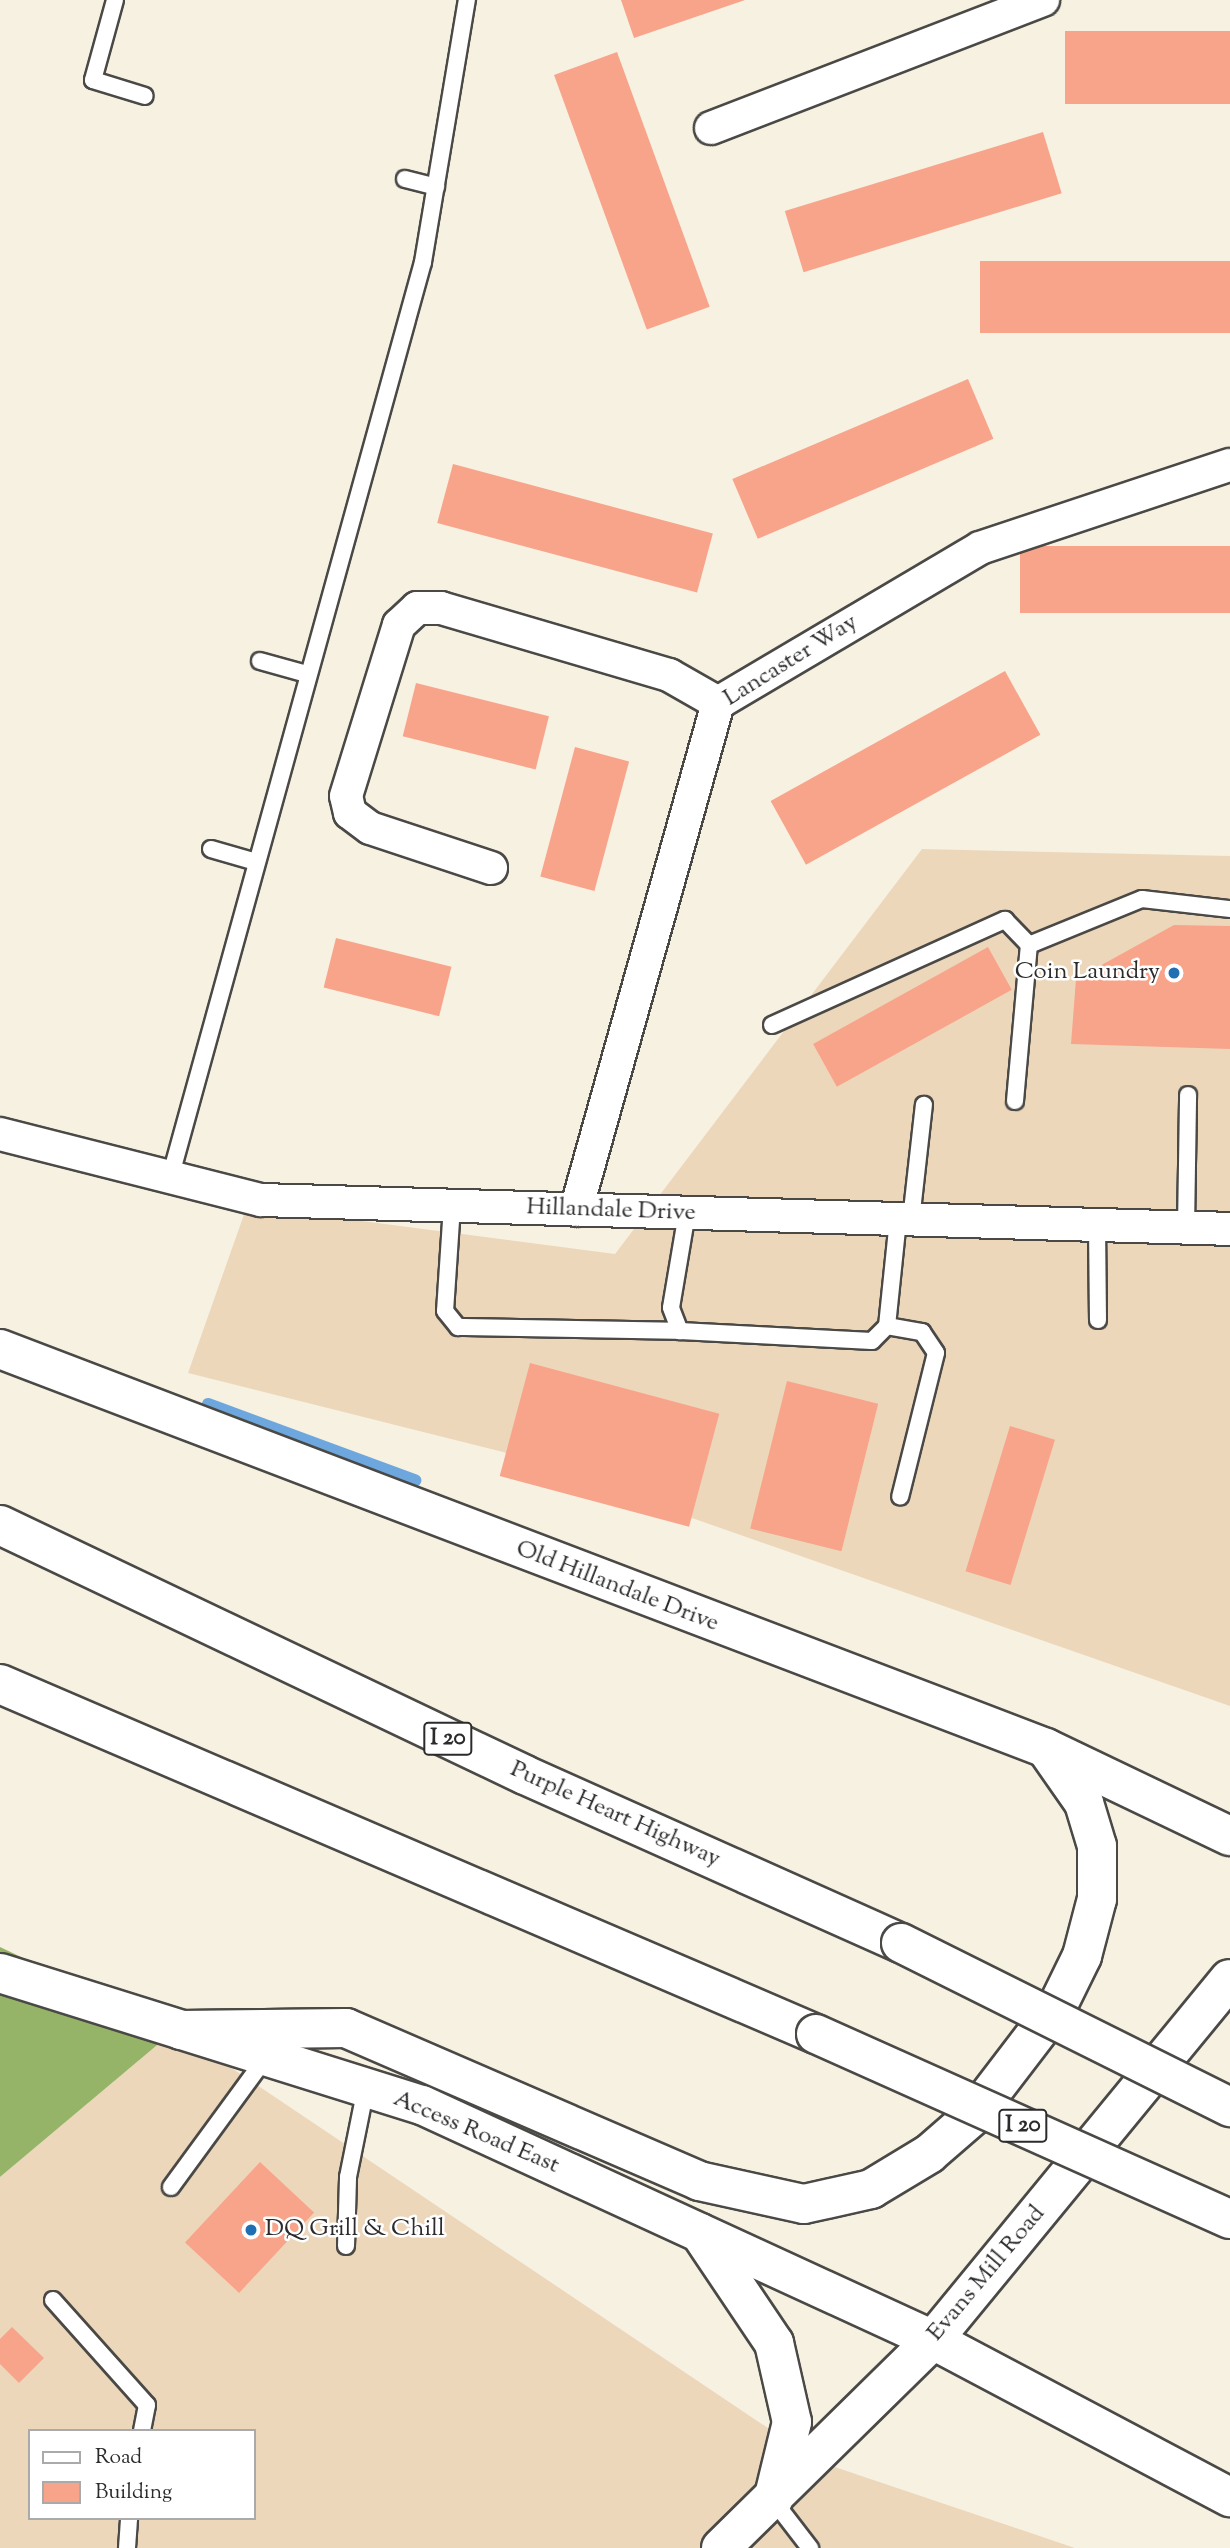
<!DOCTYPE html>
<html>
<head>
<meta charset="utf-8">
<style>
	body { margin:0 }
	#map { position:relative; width:1230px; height:2548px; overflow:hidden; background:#f7f1e2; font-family:"Sorts Mill Goudy",serif }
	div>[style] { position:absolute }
	.built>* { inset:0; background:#edd7bb }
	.forest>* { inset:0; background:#96b467 }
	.stream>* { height:12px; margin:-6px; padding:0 6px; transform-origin:6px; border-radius:6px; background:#6da7dd }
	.building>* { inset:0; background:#f8a48a; transform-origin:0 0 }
	.roads { filter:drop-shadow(2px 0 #4a4946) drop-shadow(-2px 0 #4a4946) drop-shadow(0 2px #4a4946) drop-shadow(0 -2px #4a4946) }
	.lane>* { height:16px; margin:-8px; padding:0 8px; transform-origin:8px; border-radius:8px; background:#fff }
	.street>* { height:32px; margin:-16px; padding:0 16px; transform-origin:16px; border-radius:16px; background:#fff }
	.secondary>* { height:38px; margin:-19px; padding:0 19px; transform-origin:19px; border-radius:19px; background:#fff }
	.highway>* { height:38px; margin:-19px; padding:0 19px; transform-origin:19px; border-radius:19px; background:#fff }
	.bridges { filter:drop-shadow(2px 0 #4a4946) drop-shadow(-2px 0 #4a4946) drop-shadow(0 2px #4a4946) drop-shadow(0 -2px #4a4946) }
	.highway-bridge>* { height:38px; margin:-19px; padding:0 19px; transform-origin:19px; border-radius:19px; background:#fff }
	.dots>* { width:19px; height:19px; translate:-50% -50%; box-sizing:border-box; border:4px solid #fff; border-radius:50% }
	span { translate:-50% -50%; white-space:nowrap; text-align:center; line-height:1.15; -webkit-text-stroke:5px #fff; paint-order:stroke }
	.shield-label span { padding:2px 5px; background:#fff; border:2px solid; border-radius:5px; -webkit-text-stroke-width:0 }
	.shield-label { font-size:23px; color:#2b2b2b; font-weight:700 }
	.street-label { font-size:24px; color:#2b2b2b }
	.poi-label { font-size:24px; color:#2b2b2b }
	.right { translate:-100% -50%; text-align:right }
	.left { translate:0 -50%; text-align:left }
	.legend { position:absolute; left:28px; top:2429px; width:228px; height:91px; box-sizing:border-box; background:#fff; border:2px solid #aaa; margin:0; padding:9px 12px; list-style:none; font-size:21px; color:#2b2b2b }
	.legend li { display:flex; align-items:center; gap:14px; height:35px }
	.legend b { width:35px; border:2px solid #aaa }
</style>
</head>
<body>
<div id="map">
	<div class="built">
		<div style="clip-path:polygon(922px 849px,1230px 856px,1230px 1706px,503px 1452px,188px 1373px,247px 1206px,615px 1254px)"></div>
		<div style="clip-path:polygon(evenodd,175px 2030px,817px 2461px,1075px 2548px,0 2548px,0 2177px,175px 2030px,30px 2431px,254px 2431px,254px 2518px,30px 2518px,30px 2431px)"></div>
	</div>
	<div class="forest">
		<div style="clip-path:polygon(0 1947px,175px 2030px,0 2177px)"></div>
	</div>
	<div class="stream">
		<div style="left:208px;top:1404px;width:221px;rotate:20.2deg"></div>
	</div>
	<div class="building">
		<div style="clip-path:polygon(621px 0,745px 0,634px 38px)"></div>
		<div style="left:1230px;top:31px;width:73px;height:165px;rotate:90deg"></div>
		<div style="left:617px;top:52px;width:271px;height:67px;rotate:70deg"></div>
		<div style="left:1043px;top:132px;width:64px;height:270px;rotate:73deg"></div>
		<div style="left:1230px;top:261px;width:72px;height:250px;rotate:90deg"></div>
		<div style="left:968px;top:379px;width:65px;height:256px;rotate:67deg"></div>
		<div style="left:453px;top:464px;width:269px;height:61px;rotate:15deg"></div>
		<div style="left:1230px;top:546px;width:67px;height:210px;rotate:90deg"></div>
		<div style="left:1005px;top:671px;width:73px;height:268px;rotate:61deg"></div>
		<div style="left:416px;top:683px;width:137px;height:55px;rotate:14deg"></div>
		<div style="left:575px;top:747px;width:56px;height:134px;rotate:15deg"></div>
		<div style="clip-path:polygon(1174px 925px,1230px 926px,1230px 1049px,1071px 1044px,1076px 979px)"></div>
		<div style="left:336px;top:938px;width:119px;height:51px;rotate:14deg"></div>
		<div style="left:988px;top:947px;width:49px;height:200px;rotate:61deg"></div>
		<div style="left:530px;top:1363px;width:196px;height:117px;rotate:15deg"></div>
		<div style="left:787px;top:1381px;width:94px;height:152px;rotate:14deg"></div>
		<div style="left:1010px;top:1426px;width:47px;height:152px;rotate:17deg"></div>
		<div style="left:260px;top:2162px;width:74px;height:110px;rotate:43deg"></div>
		<div style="clip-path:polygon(12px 2327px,44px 2358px,19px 2383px,0 2364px,0 2339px)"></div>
	</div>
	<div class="roads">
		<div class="lane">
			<div style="left:115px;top:0;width:83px;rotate:105.4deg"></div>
			<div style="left:93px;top:80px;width:54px;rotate:17.1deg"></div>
			<div style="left:405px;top:179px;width:32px;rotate:14deg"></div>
			<div style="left:260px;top:661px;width:49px;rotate:15.5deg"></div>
			<div style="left:211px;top:849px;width:47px;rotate:16.1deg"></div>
			<div style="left:772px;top:1025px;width:256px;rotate:-24.3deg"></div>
			<div style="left:1005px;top:920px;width:35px;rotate:46deg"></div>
			<div style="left:1015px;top:1101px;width:157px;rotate:-84.9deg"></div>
			<div style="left:1029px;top:945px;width:122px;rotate:-22.2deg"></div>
			<div style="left:1142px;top:899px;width:89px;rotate:6.5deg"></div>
			<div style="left:170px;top:1178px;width:950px;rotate:-74.56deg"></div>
			<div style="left:423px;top:262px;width:266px;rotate:-80.5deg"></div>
			<div style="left:452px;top:1206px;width:105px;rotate:93.8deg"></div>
			<div style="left:445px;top:1311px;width:21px;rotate:51deg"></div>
			<div style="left:458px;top:1327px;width:222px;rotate:1deg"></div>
			<div style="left:687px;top:1213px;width:96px;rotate:99.6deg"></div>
			<div style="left:671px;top:1308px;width:25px;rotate:69deg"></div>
			<div style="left:680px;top:1331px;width:192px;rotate:3deg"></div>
			<div style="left:872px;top:1341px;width:21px;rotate:-45deg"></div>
			<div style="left:887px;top:1326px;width:108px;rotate:-84.1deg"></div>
			<div style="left:911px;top:1220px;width:116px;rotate:-83.6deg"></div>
			<div style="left:1097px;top:1225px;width:95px;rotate:89.4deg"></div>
			<div style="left:1186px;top:1228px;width:133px;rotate:-89.1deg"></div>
			<div style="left:887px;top:1326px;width:36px;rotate:10deg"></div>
			<div style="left:922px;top:1332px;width:25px;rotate:56deg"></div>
			<div style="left:936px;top:1353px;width:148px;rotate:104deg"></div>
			<div style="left:171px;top:2187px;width:161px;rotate:-53.8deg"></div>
			<div style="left:346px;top:2246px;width:69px;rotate:-88.3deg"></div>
			<div style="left:348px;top:2177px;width:91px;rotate:-78.6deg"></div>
			<div style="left:53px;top:2300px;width:141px;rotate:48.2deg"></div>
			<div style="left:147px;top:2405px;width:26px;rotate:101deg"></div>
			<div style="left:773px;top:2500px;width:61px;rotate:52.4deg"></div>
			<div style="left:127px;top:2548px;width:30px;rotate:-86deg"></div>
		</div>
		<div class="street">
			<div style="left:711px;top:128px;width:356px;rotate:-21.1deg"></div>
			<div style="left:491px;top:868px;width:127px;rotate:-161.7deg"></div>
			<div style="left:370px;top:828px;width:25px;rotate:-143deg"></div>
			<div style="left:350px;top:813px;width:17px;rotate:-103deg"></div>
			<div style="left:346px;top:796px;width:179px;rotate:-72.8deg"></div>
			<div style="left:399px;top:625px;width:25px;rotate:-43deg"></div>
			<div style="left:417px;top:608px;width:24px"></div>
			<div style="left:441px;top:608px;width:238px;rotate:16.4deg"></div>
			<div style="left:669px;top:675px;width:56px;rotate:29.7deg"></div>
			<div style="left:0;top:1134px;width:269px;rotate:14.2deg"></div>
			<div style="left:261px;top:1200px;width:969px;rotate:1.71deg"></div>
			<div style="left:576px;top:1210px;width:527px;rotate:-74.35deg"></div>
			<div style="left:718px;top:703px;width:304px;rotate:-30.6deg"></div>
			<div style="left:980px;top:548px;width:263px;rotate:-18.4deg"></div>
		</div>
		<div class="secondary">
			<div style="left:0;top:1349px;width:1120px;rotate:20.88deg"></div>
			<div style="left:1046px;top:1748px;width:204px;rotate:25.6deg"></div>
			<div style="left:0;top:1973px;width:442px;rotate:17.4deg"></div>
			<div style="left:422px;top:2105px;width:562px;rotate:24.7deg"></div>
			<div style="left:181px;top:2030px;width:165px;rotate:-0.7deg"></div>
			<div style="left:346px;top:2028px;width:385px;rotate:23.4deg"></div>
			<div style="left:699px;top:2181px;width:107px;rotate:12.4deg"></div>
			<div style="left:804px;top:2204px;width:69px;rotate:-12.6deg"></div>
			<div style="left:871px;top:2189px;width:68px;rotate:-31.1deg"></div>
			<div style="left:929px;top:2154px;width:60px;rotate:-40.9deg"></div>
			<div style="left:974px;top:2115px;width:138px;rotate:-52.6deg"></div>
			<div style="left:1058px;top:2005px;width:55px;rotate:-63.9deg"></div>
			<div style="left:1082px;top:1956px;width:59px;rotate:-75.3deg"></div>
			<div style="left:1097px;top:1899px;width:53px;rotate:-90deg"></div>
			<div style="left:1097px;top:1846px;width:45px;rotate:-106.8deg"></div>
			<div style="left:1084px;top:1803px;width:65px;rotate:-124.9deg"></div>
			<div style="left:700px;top:2233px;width:133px;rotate:56.1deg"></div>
			<div style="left:774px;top:2343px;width:81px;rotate:77.2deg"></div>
			<div style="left:792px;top:2422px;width:80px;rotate:103.7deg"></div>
			<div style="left:721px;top:2548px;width:297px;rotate:-44.5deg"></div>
			<div style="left:933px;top:2340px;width:467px;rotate:-50.6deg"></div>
		</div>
		<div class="highway">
			<div style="left:0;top:1525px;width:581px;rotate:25.46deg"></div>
			<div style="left:525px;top:1775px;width:412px;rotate:24.1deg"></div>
			<div style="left:0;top:1684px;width:888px;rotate:23.22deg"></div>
			<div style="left:933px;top:2340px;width:336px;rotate:27.9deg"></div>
		</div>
	</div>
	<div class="bridges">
		<div class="highway-bridge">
			<div style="left:901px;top:1943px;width:368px;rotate:26.5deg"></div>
			<div style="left:816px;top:2034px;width:453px;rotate:24.1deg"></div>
		</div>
	</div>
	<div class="dots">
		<div style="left:1174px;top:973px;background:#1f6fb2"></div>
		<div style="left:251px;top:2230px;background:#1f6fb2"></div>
	</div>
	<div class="shield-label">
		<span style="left:448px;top:1739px">I 20</span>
		<span style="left:1023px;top:2126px">I 20</span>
	</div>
	<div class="street-label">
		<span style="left:791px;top:661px;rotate:-32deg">Lancaster Way</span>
		<span style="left:611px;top:1211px;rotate:2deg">Hillandale Drive</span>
		<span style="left:617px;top:1587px;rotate:21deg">Old Hillandale Drive</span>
		<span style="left:615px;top:1815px;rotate:24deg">Purple Heart Highway</span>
		<span style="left:476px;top:2133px;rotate:23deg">Access Road East</span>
		<span style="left:987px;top:2274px;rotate:-50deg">Evans Mill Road</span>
	</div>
	<div class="poi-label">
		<span class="right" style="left:1160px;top:973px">Coin Laundry</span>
		<span class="left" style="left:265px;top:2230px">DQ Grill &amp; Chill</span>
	</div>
	<ul class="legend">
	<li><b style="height:9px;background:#fff"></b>Road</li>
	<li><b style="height:19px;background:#f8a48a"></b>Building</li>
	</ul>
</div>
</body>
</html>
